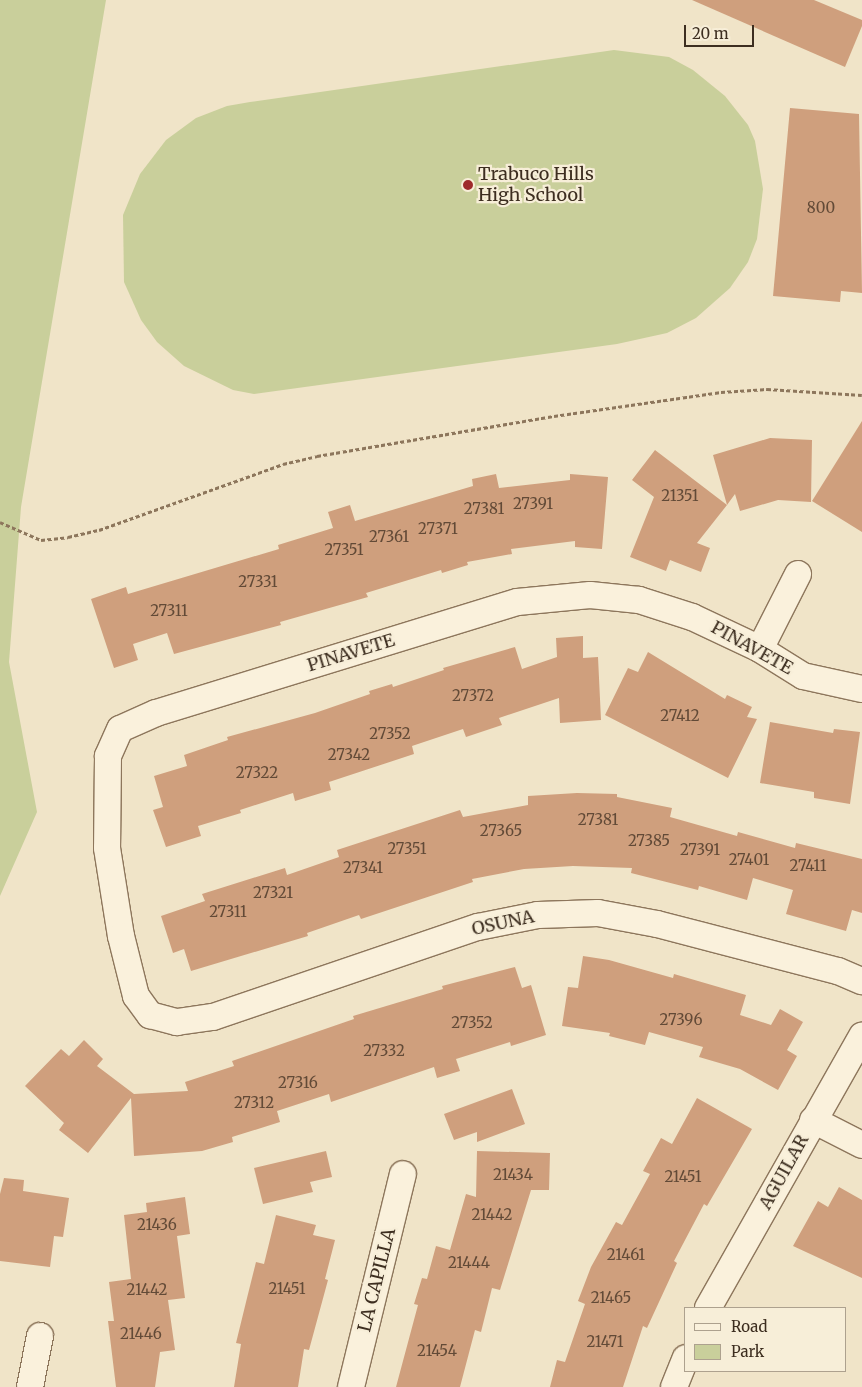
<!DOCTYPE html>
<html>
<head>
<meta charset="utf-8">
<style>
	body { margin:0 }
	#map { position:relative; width:862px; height:1387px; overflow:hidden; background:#f0e4c8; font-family:Merriweather,serif }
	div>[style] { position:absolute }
	.green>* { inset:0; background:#c9cf9b }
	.building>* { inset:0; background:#cf9f7d }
	.path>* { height:3px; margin-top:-1.5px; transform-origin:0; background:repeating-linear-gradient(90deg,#8d765c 0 4px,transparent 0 6.5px) }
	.roads { filter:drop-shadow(1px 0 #8d765c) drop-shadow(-1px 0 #8d765c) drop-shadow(0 1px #8d765c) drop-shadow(0 -1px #8d765c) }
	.minor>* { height:26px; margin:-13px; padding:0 13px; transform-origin:13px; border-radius:13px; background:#faf1dc }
	.dots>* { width:14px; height:14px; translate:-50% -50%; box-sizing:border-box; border:2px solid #f7eed8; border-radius:50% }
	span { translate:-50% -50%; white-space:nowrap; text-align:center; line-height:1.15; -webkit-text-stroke:4.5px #f7eed8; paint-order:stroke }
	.number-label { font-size:15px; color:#624a37 }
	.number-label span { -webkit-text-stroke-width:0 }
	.poi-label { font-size:18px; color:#3d2e20 }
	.left { translate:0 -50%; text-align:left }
	.street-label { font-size:18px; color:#3d2e20 }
	.legend { position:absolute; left:684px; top:1307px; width:162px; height:65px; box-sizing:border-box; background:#f7eed8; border:1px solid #ada18e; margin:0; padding:6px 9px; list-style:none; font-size:15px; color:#3d2e20 }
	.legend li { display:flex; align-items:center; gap:10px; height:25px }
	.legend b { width:25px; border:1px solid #ada18e }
	.scale { position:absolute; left:684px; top:25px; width:70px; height:22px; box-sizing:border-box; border:2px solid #3d2e20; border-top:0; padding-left:6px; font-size:15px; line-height:18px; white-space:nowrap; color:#3d2e20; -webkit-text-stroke:4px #f7eed8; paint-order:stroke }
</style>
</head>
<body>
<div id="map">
	<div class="green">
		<div style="clip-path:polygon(0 0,106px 0,21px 507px,9px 662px,37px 812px,0 896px)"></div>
		<div style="clip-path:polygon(614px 50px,669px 57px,693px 70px,725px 96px,748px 125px,755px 141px,763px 189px,757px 239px,748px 262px,730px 288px,696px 318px,667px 333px,617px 344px,254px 394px,233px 390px,184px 366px,157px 342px,141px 320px,124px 282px,123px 215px,140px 174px,166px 140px,196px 118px,227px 106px,250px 102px)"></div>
	</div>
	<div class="building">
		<div style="clip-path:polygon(692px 0,814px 0,862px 20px,862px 26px,845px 67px)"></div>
		<div style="clip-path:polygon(790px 108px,859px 114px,862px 293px,841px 291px,840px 302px,773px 296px)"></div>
		<div style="clip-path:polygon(862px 421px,862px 532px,812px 501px)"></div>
		<div style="clip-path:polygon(770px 438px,812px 440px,811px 502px,778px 500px,740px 511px,735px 494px,727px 505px,713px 455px)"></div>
		<div style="clip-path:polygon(655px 450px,727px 505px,697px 543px,710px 548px,701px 572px,670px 560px,666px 571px,630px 557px,654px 497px,632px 480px)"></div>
		<div style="clip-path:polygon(496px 474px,499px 488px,570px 480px,570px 474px,608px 477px,602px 549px,575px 547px,575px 541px,511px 549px,512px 554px,467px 562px,468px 565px,442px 573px,441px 570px,366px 593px,368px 597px,280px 622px,281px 625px,174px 654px,167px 633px,133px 644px,138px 660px,114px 668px,91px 599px,126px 587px,128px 594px,279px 549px,278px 545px,333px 528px,328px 512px,350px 505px,355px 521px,473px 486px,472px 479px)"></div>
		<div style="clip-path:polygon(583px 636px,583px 658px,598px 657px,601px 720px,560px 723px,559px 698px,499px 718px,502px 725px,466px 737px,463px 729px,412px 746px,414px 754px,329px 782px,331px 790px,295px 801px,293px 793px,240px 810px,241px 813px,198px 826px,201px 836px,166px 847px,153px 810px,163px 807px,154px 776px,187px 766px,184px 755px,228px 740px,227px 737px,315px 713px,370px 694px,369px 691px,392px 684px,393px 687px,444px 670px,443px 668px,515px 647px,522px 669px,557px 657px,556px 638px)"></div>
		<div style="clip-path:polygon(648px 652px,725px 699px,727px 695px,752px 707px,747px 717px,757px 719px,728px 778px,605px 715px,628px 668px,638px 672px)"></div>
		<div style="clip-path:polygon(770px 722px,833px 733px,834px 729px,860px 732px,850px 804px,814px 798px,814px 792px,760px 783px)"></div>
		<div style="clip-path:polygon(577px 793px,617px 794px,617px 797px,672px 808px,670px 817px,737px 836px,738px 832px,795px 848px,796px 843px,862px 859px,862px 913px,852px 910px,846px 931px,786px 914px,793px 890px,753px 878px,747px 900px,699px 886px,698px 890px,631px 873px,632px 868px,573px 866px,524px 869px,472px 879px,473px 882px,361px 919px,359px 915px,307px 933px,308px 936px,191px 971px,184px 949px,173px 953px,161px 916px,205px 901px,202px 894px,285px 868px,287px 875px,339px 857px,337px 850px,460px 810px,463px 817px,528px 805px,528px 796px)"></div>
		<div style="clip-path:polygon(583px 956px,609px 960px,673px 978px,674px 974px,746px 995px,740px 1015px,771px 1025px,780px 1009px,803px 1022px,787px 1050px,797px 1056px,778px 1090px,740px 1069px,699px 1057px,703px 1047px,649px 1032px,645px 1045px,609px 1036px,610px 1033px,562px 1026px,568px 987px,578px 988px)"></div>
		<div style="clip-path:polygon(515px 967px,522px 988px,531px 985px,546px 1035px,511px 1046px,510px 1042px,456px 1059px,460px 1071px,437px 1078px,434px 1067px,331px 1102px,329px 1094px,277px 1111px,280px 1122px,232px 1137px,233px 1142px,202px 1151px,134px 1156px,131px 1098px,88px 1153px,59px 1130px,64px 1123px,25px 1086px,61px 1049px,69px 1056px,84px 1040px,103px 1059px,97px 1066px,134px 1094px,188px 1091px,185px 1082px,234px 1066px,232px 1061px,354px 1019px,353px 1016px,443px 989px,442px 986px)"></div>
		<div style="clip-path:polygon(512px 1089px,525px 1124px,477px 1142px,477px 1132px,454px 1140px,444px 1114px)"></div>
		<div style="clip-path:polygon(697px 1098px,752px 1129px,707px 1206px,704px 1204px,674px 1261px,677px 1263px,647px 1328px,643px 1326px,623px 1387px,550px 1387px,557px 1360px,565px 1362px,585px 1304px,578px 1301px,591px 1267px,616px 1222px,622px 1225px,650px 1174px,643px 1171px,661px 1138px,672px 1144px)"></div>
		<div style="clip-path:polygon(326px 1151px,332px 1177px,310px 1182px,313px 1192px,263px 1204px,254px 1168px)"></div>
		<div style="clip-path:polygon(477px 1151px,550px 1153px,549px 1190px,531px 1190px,500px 1290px,492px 1288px,481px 1332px,475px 1330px,460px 1387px,396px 1387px,418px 1305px,414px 1304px,422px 1278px,427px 1279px,436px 1246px,450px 1250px,466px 1194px,476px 1197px)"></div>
		<div style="clip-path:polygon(4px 1178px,24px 1180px,23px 1191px,69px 1198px,63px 1237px,54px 1236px,50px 1267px,0 1261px,0 1194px)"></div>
		<div style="clip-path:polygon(839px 1187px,862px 1200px,862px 1278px,793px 1246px,818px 1201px,828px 1207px)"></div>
		<div style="clip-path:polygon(185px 1197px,190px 1234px,177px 1236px,185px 1298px,168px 1300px,175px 1350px,160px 1352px,155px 1387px,116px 1387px,108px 1321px,114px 1321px,109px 1282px,131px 1279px,124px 1215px,147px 1212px,146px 1203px)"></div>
		<div style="clip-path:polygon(276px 1215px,316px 1225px,313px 1235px,335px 1240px,325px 1279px,328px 1280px,309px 1350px,304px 1349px,298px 1387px,234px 1387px,241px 1344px,236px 1343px,247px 1298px,256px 1262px,264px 1264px)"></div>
	</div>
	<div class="path">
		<div style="left:0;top:522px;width:45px;rotate:23.7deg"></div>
		<div style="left:41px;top:540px;width:27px;rotate:-6deg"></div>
		<div style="left:68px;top:537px;width:32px;rotate:-13deg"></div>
		<div style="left:99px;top:530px;width:195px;rotate:-19.7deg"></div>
		<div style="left:283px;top:464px;width:35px;rotate:-13deg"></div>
		<div style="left:317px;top:456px;width:240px;rotate:-9.6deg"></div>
		<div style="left:554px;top:416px;width:169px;rotate:-8.2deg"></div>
		<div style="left:721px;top:392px;width:46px;rotate:-3.7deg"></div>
		<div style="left:767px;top:389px;width:95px;rotate:3.6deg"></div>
	</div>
	<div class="roads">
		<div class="minor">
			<div style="left:760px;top:649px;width:84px;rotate:-63.1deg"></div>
			<div style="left:862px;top:689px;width:60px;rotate:-167.6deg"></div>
			<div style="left:803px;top:676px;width:51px;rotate:-147.9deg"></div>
			<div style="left:760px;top:649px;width:75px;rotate:-154.8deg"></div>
			<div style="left:692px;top:617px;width:56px;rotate:-162.2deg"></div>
			<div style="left:639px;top:600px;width:49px;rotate:-174.2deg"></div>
			<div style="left:590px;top:595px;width:73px;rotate:174.5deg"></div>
			<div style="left:517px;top:602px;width:378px;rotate:162.9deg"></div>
			<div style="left:156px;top:713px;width:39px;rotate:156deg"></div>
			<div style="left:120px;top:729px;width:30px;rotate:114deg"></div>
			<div style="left:108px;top:756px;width:92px;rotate:90.6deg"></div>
			<div style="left:107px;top:848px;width:89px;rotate:81deg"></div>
			<div style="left:121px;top:936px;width:62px;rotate:76deg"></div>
			<div style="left:136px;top:996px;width:24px;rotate:54deg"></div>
			<div style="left:150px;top:1015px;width:28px;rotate:15deg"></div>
			<div style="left:177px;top:1022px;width:36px;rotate:-8deg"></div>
			<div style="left:213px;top:1017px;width:280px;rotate:-18.8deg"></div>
			<div style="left:478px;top:927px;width:61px;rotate:-11.3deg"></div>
			<div style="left:538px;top:915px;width:60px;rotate:-1.9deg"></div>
			<div style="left:598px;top:913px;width:60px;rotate:10.6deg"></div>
			<div style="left:657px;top:924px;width:187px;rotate:14.6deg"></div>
			<div style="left:838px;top:971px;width:26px;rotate:23deg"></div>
			<div style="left:813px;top:1120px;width:55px;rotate:27deg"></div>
			<div style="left:708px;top:1308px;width:313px;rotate:-60.5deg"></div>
			<div style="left:30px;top:1387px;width:52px;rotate:-78.9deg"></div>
			<div style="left:351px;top:1387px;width:219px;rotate:-76.3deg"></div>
			<div style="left:674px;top:1387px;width:31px;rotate:-68deg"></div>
		</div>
	</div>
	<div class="dots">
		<div style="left:468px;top:185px;background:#9e2a2b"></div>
	</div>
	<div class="number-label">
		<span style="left:821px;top:208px">800</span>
		<span style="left:680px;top:496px">21351</span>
		<span style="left:533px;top:504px">27391</span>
		<span style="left:484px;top:509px">27381</span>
		<span style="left:438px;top:529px">27371</span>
		<span style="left:389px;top:537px">27361</span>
		<span style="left:344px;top:550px">27351</span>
		<span style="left:258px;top:582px">27331</span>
		<span style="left:169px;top:611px">27311</span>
		<span style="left:473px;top:696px">27372</span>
		<span style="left:680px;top:716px">27412</span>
		<span style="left:390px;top:734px">27352</span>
		<span style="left:349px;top:755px">27342</span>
		<span style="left:257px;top:773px">27322</span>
		<span style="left:598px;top:820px">27381</span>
		<span style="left:501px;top:831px">27365</span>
		<span style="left:649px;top:841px">27385</span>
		<span style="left:407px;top:849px">27351</span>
		<span style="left:700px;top:850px">27391</span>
		<span style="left:749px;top:860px">27401</span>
		<span style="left:808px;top:866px">27411</span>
		<span style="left:363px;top:868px">27341</span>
		<span style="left:273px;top:893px">27321</span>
		<span style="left:228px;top:912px">27311</span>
		<span style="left:681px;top:1020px">27396</span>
		<span style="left:472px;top:1023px">27352</span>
		<span style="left:384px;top:1051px">27332</span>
		<span style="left:298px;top:1083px">27316</span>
		<span style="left:254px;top:1103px">27312</span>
		<span style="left:513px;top:1175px">21434</span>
		<span style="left:683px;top:1177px">21451</span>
		<span style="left:492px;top:1215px">21442</span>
		<span style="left:157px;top:1225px">21436</span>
		<span style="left:626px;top:1255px">21461</span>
		<span style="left:469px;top:1263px">21444</span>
		<span style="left:287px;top:1289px">21451</span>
		<span style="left:147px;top:1290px">21442</span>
		<span style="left:611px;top:1298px">21465</span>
		<span style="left:141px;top:1334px">21446</span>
		<span style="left:605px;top:1342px">21471</span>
		<span style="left:437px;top:1351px">21454</span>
	</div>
	<div class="poi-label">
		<span class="left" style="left:478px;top:185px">Trabuco Hills<br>High School</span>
	</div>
	<div class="street-label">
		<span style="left:752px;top:648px;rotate:29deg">PINAVETE</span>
		<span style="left:351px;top:653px;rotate:-17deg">PINAVETE</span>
		<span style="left:503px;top:923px;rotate:-12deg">OSUNA</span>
		<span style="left:784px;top:1172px;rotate:-61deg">AGUILAR</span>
		<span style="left:377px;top:1280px;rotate:-76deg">LA CAPILLA</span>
	</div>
	<ul class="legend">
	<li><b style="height:6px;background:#faf1dc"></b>Road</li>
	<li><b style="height:14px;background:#c9cf9b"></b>Park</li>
	</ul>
	<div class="scale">20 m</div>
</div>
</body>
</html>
